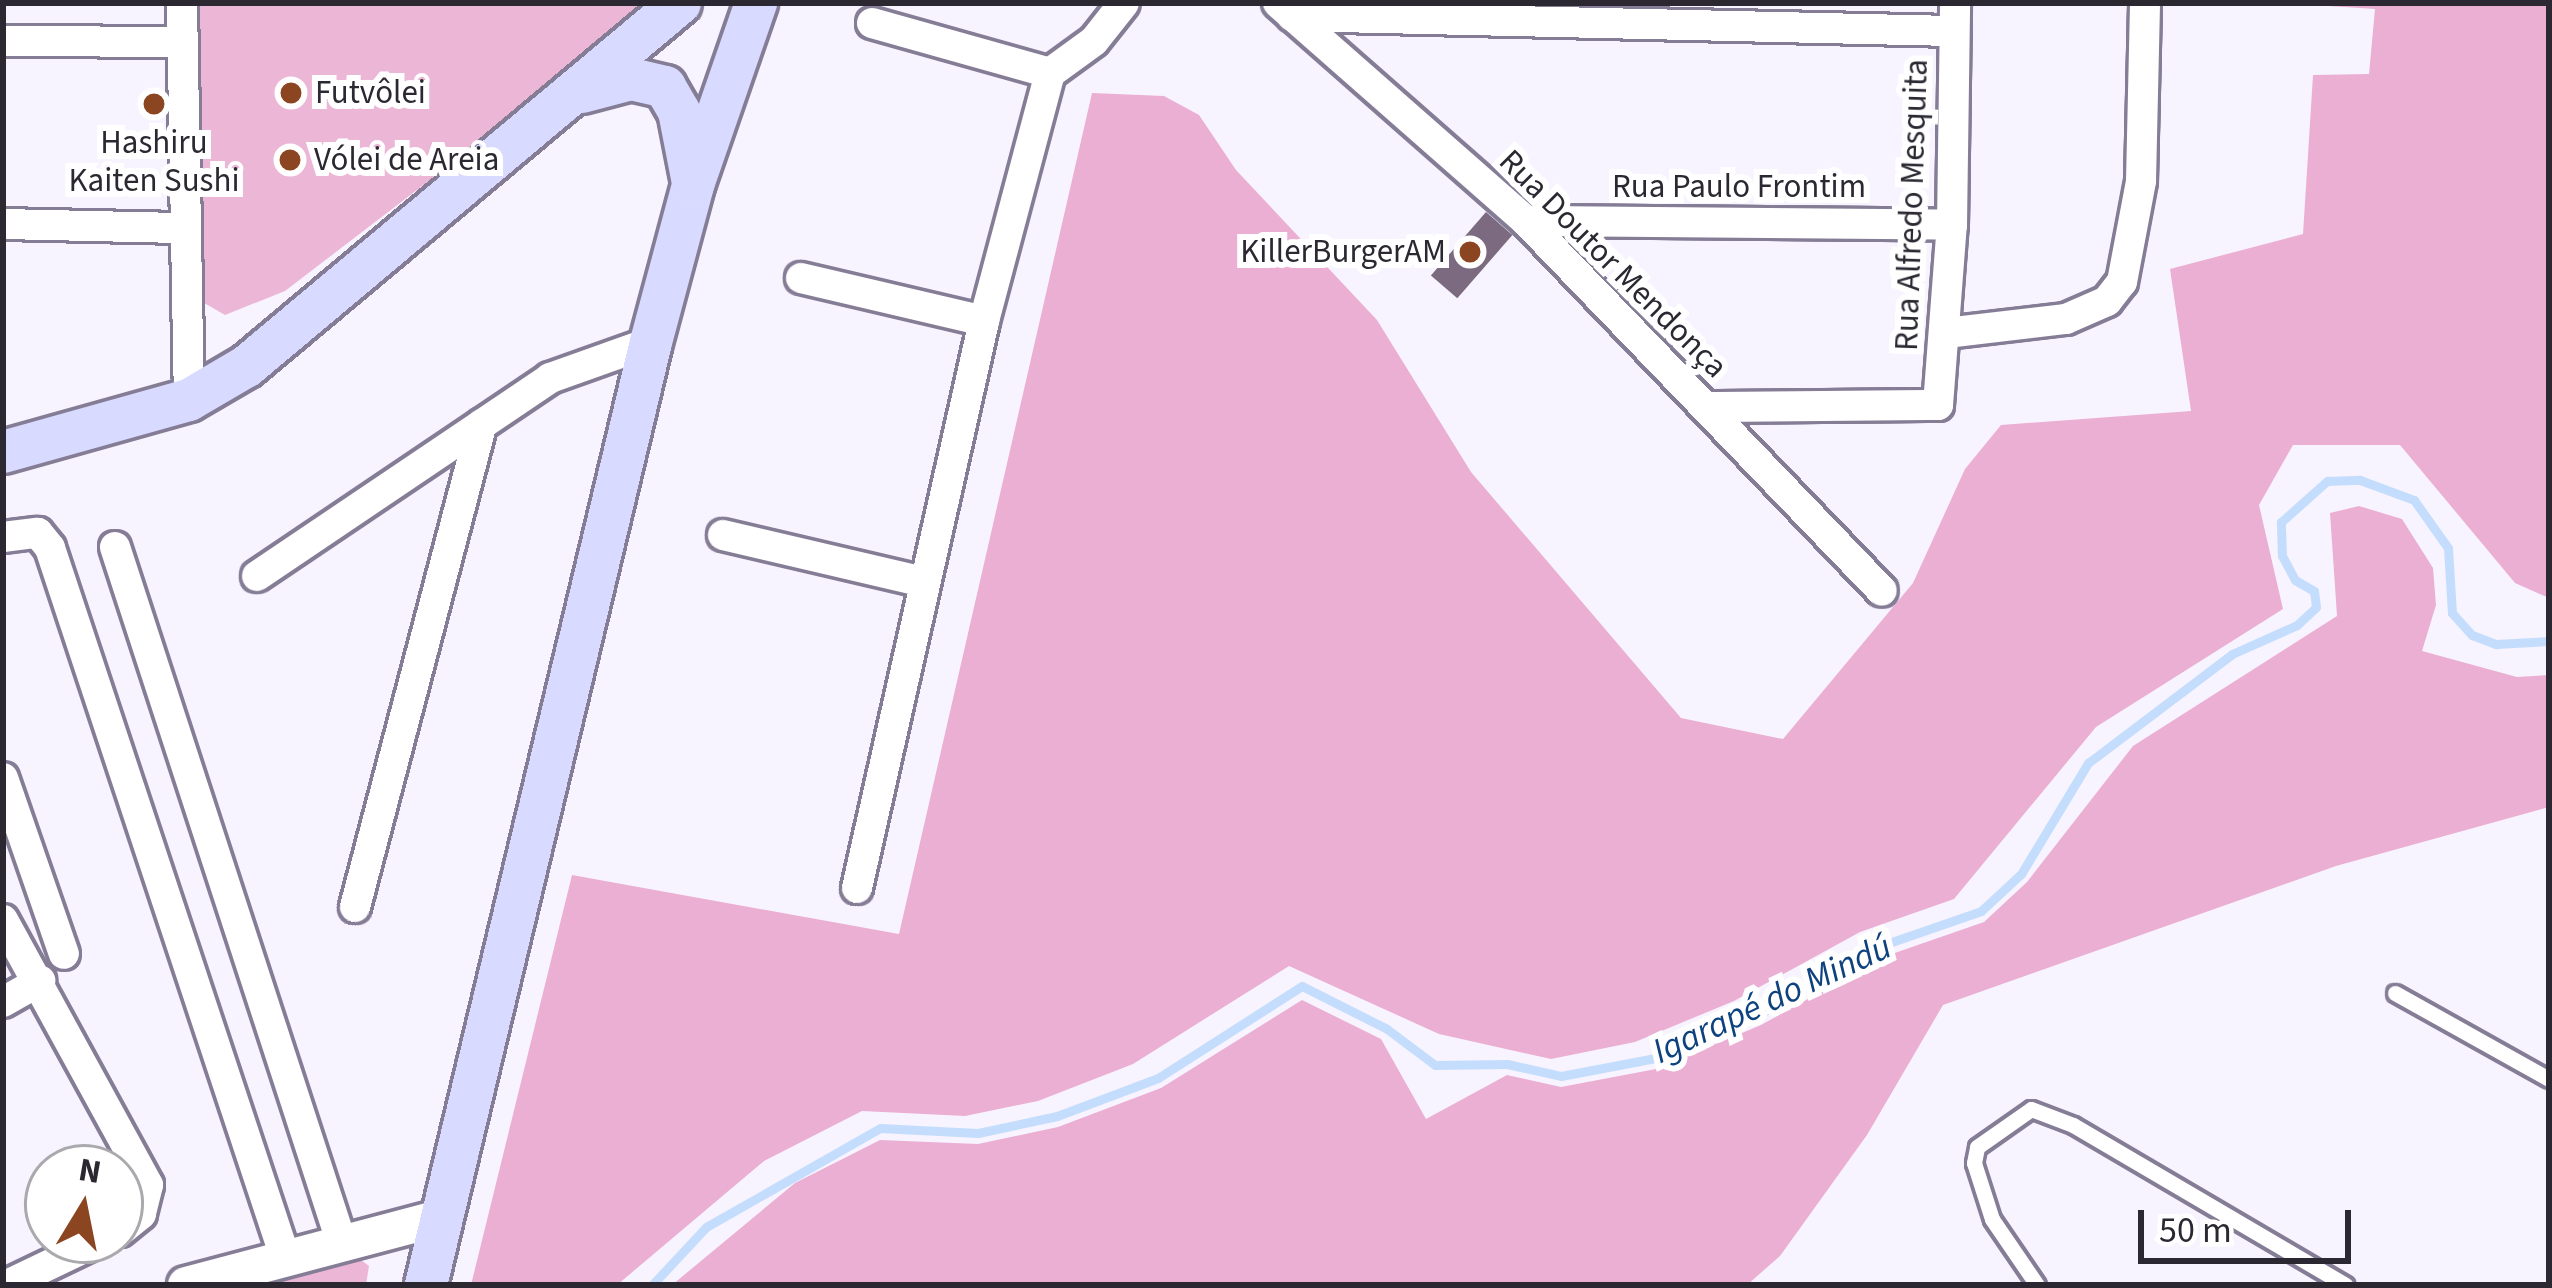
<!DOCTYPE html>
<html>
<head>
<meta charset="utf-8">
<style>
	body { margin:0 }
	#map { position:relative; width:2552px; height:1288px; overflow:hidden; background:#f7f4ff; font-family:"Source Sans 3",sans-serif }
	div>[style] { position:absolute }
	.green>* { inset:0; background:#ecb6d7 }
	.forest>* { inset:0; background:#ebafd4 }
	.stream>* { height:9px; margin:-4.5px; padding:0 4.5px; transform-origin:4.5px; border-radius:4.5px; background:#c5ddfd }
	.building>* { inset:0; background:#7c6b80; transform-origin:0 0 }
	.roads { filter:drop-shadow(3px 0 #857d96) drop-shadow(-3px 0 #857d96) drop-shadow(0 3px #857d96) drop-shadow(0 -3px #857d96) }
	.service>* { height:15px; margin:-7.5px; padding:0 7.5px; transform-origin:7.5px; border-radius:7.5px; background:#fff }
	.minor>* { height:30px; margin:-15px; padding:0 15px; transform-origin:15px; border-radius:15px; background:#fff }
	.tertiary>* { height:36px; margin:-18px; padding:0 18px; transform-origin:18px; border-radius:18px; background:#fff }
	.secondary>* { height:42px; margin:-21px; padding:0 21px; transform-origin:21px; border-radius:21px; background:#d8dbff }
	.dots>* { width:33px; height:33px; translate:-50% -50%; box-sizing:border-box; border:6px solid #fff; border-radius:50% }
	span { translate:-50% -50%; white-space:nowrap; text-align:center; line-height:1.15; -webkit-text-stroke:12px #fff; paint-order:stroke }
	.poi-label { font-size:33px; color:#2b2832 }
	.left { translate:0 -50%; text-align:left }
	.right { translate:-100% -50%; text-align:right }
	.street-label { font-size:33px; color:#2b2832 }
	.water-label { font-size:36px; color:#0d427e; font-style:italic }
	.frame { position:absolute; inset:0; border:6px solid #2b2832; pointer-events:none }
	.north { position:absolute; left:24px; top:1144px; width:120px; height:120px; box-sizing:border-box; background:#fff; border:3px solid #aaa9ad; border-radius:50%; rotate:10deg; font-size:33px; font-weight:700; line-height:48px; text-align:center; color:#2b2832 }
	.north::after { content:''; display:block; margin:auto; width:42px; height:54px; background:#8b4520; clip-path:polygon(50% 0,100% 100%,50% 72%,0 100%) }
	.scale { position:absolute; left:2138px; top:1210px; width:213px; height:54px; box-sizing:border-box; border:6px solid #2b2832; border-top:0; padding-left:15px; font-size:36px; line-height:42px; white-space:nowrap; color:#2b2832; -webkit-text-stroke:9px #fff; paint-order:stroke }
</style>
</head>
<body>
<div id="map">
	<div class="green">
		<div style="clip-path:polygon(200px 3px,661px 3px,285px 291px,225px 315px,192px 296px)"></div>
		<div style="clip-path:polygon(349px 1251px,369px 1266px,366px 1285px,227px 1285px)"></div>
	</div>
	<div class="forest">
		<div style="clip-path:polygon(2282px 3px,2549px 3px,2549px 598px,2515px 583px,2400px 445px,2293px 445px,2259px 505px,2283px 609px,2096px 727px,1954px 899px,1860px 932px,1734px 1001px,1635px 1042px,1551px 1059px,1439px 1034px,1289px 966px,1133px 1064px,1038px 1101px,965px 1116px,862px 1111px,764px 1161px,617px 1285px,471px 1285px,572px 875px,899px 934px,1092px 93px,1164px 96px,1199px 115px,1236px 170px,1377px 320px,1471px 472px,1681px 718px,1783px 739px,1913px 583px,1965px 469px,2001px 425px,2191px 411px,2170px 269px,2303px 234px,2313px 75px,2369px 74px,2375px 9px)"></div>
		<div style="clip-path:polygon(2359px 506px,2402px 519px,2433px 568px,2436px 605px,2422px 651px,2517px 677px,2549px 675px,2549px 807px,2336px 866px,1943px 1005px,1867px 1135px,1780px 1256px,1747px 1285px,672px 1285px,795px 1183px,880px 1140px,978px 1144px,1058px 1127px,1161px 1088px,1302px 1000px,1381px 1039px,1426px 1119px,1507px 1075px,1561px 1087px,1656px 1069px,1761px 1025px,1886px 956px,1984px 922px,2027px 882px,2133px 746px,2337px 616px,2330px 513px)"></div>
	</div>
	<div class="stream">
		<div style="left:652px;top:1285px;width:79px;rotate:-47deg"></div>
		<div style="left:706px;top:1227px;width:200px;rotate:-29.6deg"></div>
		<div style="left:880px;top:1128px;width:98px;rotate:2.9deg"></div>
		<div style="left:978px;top:1133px;width:81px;rotate:-12.1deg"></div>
		<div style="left:1057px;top:1116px;width:108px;rotate:-20.6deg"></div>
		<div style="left:1158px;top:1078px;width:171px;rotate:-32.6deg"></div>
		<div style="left:1302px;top:986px;width:95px;rotate:26.8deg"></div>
		<div style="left:1387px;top:1029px;width:60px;rotate:36.9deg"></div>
		<div style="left:1435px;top:1065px;width:72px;rotate:-0.8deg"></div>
		<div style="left:1507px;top:1064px;width:55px;rotate:12.5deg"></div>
		<div style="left:1561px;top:1076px;width:96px;rotate:-10.8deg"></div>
		<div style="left:1655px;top:1058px;width:112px;rotate:-22.7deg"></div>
		<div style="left:1758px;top:1015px;width:143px;rotate:-29.2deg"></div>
		<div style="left:1883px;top:945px;width:104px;rotate:-19.1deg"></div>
		<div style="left:1981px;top:911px;width:54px;rotate:-42.8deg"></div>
		<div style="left:2021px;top:874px;width:130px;rotate:-58.9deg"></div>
		<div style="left:2088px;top:763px;width:181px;rotate:-37.1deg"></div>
		<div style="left:2232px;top:654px;width:71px;rotate:-24deg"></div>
		<div style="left:2297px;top:625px;width:26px;rotate:-43deg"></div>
		<div style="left:2316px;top:607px;width:16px;rotate:-97deg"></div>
		<div style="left:2314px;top:591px;width:22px;rotate:-150deg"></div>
		<div style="left:2295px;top:580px;width:27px;rotate:-118deg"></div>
		<div style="left:2282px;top:556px;width:34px;rotate:-92deg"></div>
		<div style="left:2281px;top:522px;width:62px;rotate:-41.7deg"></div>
		<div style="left:2327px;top:481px;width:33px;rotate:-2deg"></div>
		<div style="left:2360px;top:480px;width:58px;rotate:20.3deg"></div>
		<div style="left:2414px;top:500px;width:59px;rotate:54.7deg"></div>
		<div style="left:2448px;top:548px;width:65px;rotate:86.5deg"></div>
		<div style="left:2452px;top:613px;width:30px;rotate:48deg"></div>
		<div style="left:2472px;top:635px;width:26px;rotate:21deg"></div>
		<div style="left:2496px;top:644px;width:53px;rotate:-3.2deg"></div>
	</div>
	<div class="building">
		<div style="left:1486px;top:212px;width:35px;height:84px;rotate:41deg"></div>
	</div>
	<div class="roads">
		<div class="service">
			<div style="left:2395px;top:993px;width:176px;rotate:29.2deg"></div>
			<div style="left:2037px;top:1285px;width:80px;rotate:-124.3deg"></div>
			<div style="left:1992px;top:1219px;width:59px;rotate:-107.8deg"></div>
			<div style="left:1974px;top:1163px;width:16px;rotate:-79deg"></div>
			<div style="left:1977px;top:1147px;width:66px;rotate:-35.1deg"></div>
			<div style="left:2031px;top:1109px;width:45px;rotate:20.9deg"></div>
			<div style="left:2073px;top:1125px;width:316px;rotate:30.4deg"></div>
		</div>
		<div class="minor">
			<div style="left:182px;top:3px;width:397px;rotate:89deg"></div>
			<div style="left:1278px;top:3px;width:330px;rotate:41.3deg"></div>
			<div style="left:1526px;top:221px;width:513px;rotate:46.1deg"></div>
			<div style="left:1292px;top:16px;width:662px;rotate:1.3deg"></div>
			<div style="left:872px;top:23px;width:185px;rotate:15.7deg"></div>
			<div style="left:1050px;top:73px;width:54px;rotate:-36deg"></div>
			<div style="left:1094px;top:41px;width:48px;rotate:-51.7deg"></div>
			<div style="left:3px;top:41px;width:179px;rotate:0.3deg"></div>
			<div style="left:1526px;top:221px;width:426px;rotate:0.5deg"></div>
			<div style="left:3px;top:224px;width:180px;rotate:1.3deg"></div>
			<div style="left:801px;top:278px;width:188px;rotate:13.2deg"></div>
			<div style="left:1946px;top:333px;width:121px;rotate:-6.7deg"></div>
			<div style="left:2066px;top:319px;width:45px;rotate:-23.7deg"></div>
			<div style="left:2107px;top:301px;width:24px;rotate:-52deg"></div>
			<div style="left:2122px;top:282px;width:103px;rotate:-79.3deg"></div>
			<div style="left:2141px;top:181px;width:178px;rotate:-88.7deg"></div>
			<div style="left:1706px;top:407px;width:232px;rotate:-0.5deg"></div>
			<div style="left:1938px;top:405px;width:181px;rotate:-85.6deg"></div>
			<div style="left:1952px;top:225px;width:222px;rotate:-89.2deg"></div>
			<div style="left:723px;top:535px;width:206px;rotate:13.2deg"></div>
			<div style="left:3px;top:537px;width:35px;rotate:-7deg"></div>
			<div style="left:38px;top:533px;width:19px;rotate:51deg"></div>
			<div style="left:50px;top:548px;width:744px;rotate:71.66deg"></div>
			<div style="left:115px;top:547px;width:727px;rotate:71.96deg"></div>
			<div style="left:257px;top:576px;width:354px;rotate:-34deg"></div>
			<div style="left:550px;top:378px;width:107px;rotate:-19.6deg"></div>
			<div style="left:3px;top:778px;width:186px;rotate:70.9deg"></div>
			<div style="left:857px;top:888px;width:581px;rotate:-77.37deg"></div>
			<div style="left:984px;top:321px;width:257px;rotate:-75.1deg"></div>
			<div style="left:355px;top:907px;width:499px;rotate:-75.3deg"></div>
			<div style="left:3px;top:920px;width:302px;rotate:61.3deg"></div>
			<div style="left:148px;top:1185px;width:30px;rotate:104deg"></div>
			<div style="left:141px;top:1214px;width:27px;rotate:141deg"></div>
			<div style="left:3px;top:1002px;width:43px;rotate:-29.6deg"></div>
			<div style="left:7px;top:1285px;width:104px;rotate:-25.6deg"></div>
		</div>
		<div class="tertiary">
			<div style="left:186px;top:1285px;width:266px;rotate:-14.8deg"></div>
		</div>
		<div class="secondary">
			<div style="left:582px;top:92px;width:51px;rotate:-14.9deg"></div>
			<div style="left:631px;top:79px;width:35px;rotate:13deg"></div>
			<div style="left:665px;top:87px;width:28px;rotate:60deg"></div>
			<div style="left:679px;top:111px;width:68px;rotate:79deg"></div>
			<div style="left:3px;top:452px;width:193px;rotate:-15.6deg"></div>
			<div style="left:189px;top:400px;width:67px;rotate:-30.4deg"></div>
			<div style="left:247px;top:366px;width:565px;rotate:-39.97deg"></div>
			<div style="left:426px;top:1285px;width:969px;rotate:-76.58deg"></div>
			<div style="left:651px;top:342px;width:163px;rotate:-75deg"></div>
			<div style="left:693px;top:185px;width:193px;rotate:-70.9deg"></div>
		</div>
	</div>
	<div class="dots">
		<div style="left:291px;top:93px;background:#8b4520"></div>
		<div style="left:154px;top:104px;background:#8b4520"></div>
		<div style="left:290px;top:160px;background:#8b4520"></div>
		<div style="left:1470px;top:252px;background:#8b4520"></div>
	</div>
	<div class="poi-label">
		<span class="left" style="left:315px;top:93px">Futvôlei</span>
		<span style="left:154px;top:162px">Hashiru<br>Kaiten Sushi</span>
		<span class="left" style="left:314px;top:160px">Vólei de Areia</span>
		<span class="right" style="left:1446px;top:252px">KillerBurgerAM</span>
	</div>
	<div class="street-label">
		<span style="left:1739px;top:187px">Rua Paulo Frontim</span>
		<span style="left:1912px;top:205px;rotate:-88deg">Rua Alfredo Mesquita</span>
		<span style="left:1613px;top:264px;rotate:45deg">Rua Doutor Mendonça</span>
	</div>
	<div class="water-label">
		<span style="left:1772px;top:999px;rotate:-25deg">Igarapé do Mindú</span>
	</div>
	<div class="frame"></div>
	<div class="north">N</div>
	<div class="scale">50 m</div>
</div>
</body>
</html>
